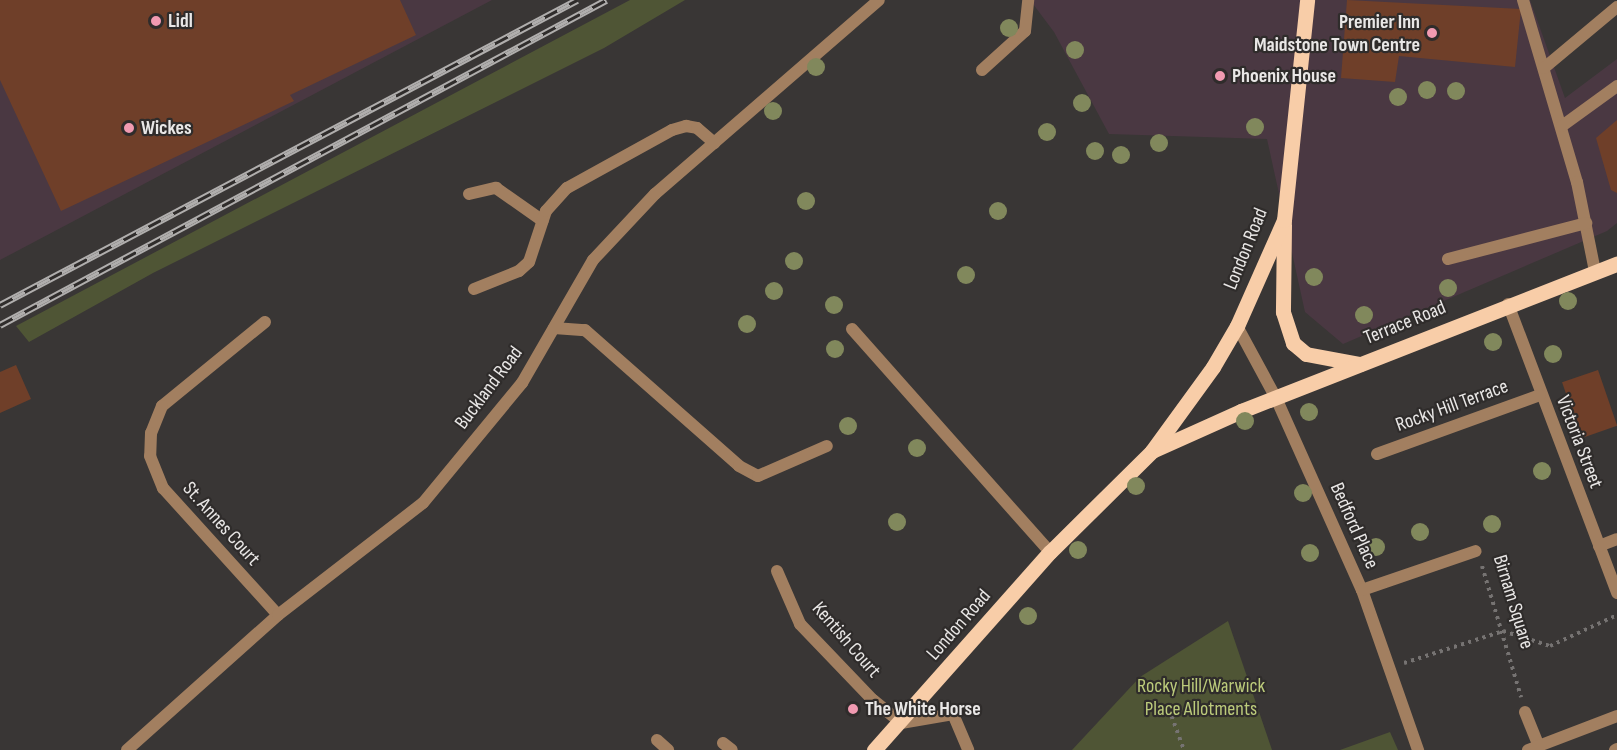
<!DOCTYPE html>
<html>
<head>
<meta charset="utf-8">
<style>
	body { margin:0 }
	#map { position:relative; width:1617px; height:750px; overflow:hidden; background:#393635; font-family:"Sofia Sans Condensed",sans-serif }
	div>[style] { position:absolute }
	.commercial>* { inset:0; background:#4a3842 }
	.green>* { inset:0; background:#4f5535 }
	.building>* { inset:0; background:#6f3f29; transform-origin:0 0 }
	.path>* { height:4px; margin-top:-2px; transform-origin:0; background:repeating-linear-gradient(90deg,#767372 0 3px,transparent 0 7.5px) }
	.service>* { height:12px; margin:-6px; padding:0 6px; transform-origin:6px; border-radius:6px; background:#a27f60 }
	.minor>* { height:12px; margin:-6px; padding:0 6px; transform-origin:6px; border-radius:6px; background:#a27f60 }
	.primary>* { height:15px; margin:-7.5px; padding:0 7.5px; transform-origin:7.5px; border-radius:7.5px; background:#f8cda8 }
	.rail>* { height:7px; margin-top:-3.5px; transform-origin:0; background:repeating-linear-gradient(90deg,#2f2c2b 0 14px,#b0aead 0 28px); box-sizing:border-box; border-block:2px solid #b0aead }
	.trees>* { width:18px; height:18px; margin:-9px; border-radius:50%; background:#81885c }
	.dots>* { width:16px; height:16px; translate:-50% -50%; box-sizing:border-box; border:3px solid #2f2c2b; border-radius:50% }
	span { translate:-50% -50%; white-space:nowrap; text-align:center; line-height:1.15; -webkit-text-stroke:4.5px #2f2c2b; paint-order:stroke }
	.poi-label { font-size:20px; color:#e9e7e6; font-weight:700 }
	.left { translate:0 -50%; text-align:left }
	.right { translate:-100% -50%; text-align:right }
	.street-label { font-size:20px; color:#e9e7e6 }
	.park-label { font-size:20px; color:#bccb7b }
</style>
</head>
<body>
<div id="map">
	<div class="commercial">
		<div style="clip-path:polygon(0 0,492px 0,0 260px)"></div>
		<div style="clip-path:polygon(1030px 0,1530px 0,1565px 98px,1617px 59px,1617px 223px,1607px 231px,1343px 344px,1305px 312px,1267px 139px,1109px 134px,1054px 32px)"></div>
	</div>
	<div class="green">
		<div style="clip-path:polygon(630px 0,685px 0,604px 48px,153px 273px,29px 342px,16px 326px)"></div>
		<div style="clip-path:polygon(1228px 621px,1272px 750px,1072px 750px,1140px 677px)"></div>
		<div style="clip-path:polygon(1390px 732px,1398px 750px,1340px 750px)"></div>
	</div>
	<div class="building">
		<div style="clip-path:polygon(0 0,400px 0,416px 35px,290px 95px,294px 101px,61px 211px,0 80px)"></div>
		<div style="clip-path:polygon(1347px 0,1521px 9px,1515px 67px,1399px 56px,1395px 82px,1341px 78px)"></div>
		<div style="clip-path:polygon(1617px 120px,1617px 193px,1611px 190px,1596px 138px)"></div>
		<div style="clip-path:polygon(16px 365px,31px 399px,0 413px,0 372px)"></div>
		<div style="left:1598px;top:370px;width:59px;height:38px;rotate:71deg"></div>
	</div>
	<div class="path">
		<div style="left:1482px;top:566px;width:137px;rotate:73.4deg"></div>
		<div style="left:1404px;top:663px;width:104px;rotate:-17.9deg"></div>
		<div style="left:1503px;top:631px;width:49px;rotate:17.7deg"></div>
		<div style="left:1550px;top:646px;width:74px;rotate:-24.8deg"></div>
		<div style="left:1169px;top:709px;width:44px;rotate:69.9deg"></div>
	</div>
	<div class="service">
		<div style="left:1523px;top:0;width:190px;rotate:73.5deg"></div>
		<div style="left:1577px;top:182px;width:91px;rotate:78.6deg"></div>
		<div style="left:1544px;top:68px;width:95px;rotate:-39.9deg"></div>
		<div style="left:982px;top:70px;width:58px;rotate:-42.2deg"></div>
		<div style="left:1025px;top:31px;width:31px;rotate:-84deg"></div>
		<div style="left:1562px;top:126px;width:68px;rotate:-36deg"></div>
		<div style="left:469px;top:194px;width:28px;rotate:-13deg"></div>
		<div style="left:496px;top:188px;width:57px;rotate:35.1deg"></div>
		<div style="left:1448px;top:259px;width:143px;rotate:-14.6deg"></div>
		<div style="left:474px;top:289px;width:48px;rotate:-21.8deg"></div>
		<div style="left:519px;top:271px;width:13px;rotate:-42deg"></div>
		<div style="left:529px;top:262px;width:54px;rotate:-71.6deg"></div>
		<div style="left:546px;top:211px;width:31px;rotate:-48deg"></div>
		<div style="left:567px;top:188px;width:120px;rotate:-28.9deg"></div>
		<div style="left:672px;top:130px;width:15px;rotate:-16deg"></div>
		<div style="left:686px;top:126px;width:11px;rotate:10deg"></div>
		<div style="left:697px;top:128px;width:23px;rotate:41deg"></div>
		<div style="left:554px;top:328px;width:31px;rotate:4deg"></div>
		<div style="left:585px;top:330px;width:205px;rotate:41.4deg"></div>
		<div style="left:739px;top:466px;width:21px;rotate:28deg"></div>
		<div style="left:758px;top:476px;width:75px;rotate:-23.5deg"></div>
		<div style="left:852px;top:329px;width:298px;rotate:48.4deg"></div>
		<div style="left:777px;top:571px;width:58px;rotate:66.5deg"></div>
		<div style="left:800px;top:624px;width:105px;rotate:46.2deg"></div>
		<div style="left:873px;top:700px;width:36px;rotate:39deg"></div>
		<div style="left:901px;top:723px;width:53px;rotate:-9.8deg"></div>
		<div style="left:953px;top:714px;width:39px;rotate:67deg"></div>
		<div style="left:657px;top:740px;width:15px;rotate:42deg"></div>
		<div style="left:723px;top:743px;width:11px;rotate:38deg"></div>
		<div style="left:1615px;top:750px;width:2px;rotate:-27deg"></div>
	</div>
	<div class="minor">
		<div style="left:1508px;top:304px;width:309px;rotate:69.3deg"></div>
		<div style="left:265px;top:322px;width:133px;rotate:140.8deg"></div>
		<div style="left:162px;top:406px;width:29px;rotate:112deg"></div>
		<div style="left:151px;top:433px;width:23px;rotate:92deg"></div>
		<div style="left:150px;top:456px;width:35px;rotate:68deg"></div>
		<div style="left:163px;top:488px;width:171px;rotate:47.8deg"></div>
		<div style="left:1237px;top:326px;width:82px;rotate:61.6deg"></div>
		<div style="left:1276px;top:398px;width:210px;rotate:65.9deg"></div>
		<div style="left:1362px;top:590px;width:170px;rotate:70.7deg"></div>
		<div style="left:1377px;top:454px;width:173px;rotate:-19.9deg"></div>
		<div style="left:1599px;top:546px;width:19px;rotate:-21deg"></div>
		<div style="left:1362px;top:590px;width:120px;rotate:-18.9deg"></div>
		<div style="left:1525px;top:712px;width:37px;rotate:68deg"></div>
		<div style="left:127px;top:750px;width:203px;rotate:-41.8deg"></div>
		<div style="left:278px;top:615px;width:183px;rotate:-37.7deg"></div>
		<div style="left:423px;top:503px;width:156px;rotate:-50.5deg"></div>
		<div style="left:522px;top:383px;width:142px;rotate:-60deg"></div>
		<div style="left:593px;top:260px;width:91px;rotate:-46.8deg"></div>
		<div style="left:655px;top:194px;width:296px;rotate:-40.9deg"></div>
		<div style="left:1528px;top:750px;width:95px;rotate:-20.9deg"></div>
	</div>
	<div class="primary">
		<div style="left:1284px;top:225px;width:87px;rotate:90.7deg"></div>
		<div style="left:1283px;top:312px;width:33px;rotate:72deg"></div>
		<div style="left:1293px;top:343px;width:17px;rotate:40deg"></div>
		<div style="left:1306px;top:354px;width:55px;rotate:10.5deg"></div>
		<div style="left:1152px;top:451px;width:98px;rotate:-24.2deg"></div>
		<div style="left:1241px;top:411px;width:404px;rotate:-21.4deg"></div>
		<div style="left:874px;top:750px;width:265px;rotate:-48.4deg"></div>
		<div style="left:1050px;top:552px;width:144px;rotate:-44.7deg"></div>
		<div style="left:1152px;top:451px;width:104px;rotate:-54deg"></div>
		<div style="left:1213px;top:367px;width:48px;rotate:-59.7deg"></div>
		<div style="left:1237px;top:326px;width:116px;rotate:-66.1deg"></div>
		<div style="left:1284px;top:220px;width:221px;rotate:-84deg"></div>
	</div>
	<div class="rail">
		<div style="left:0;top:305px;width:653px;rotate:-27.86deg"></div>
		<div style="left:0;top:325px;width:688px;rotate:-28.2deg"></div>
	</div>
	<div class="trees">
		<div style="left:1009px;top:28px"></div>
		<div style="left:1075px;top:50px"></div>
		<div style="left:816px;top:67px"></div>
		<div style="left:1427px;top:90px"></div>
		<div style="left:1456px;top:91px"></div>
		<div style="left:1398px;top:97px"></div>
		<div style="left:1082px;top:103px"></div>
		<div style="left:773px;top:111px"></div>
		<div style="left:1255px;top:127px"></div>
		<div style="left:1047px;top:132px"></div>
		<div style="left:1159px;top:143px"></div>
		<div style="left:1095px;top:151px"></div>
		<div style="left:1121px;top:155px"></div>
		<div style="left:806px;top:201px"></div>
		<div style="left:998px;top:211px"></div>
		<div style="left:794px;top:261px"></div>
		<div style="left:966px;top:275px"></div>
		<div style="left:1314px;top:277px"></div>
		<div style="left:1448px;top:288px"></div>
		<div style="left:774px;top:291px"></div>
		<div style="left:1568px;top:301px"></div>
		<div style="left:834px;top:305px"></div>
		<div style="left:1364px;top:315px"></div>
		<div style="left:747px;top:324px"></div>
		<div style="left:1493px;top:342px"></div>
		<div style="left:835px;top:349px"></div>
		<div style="left:1553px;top:354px"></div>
		<div style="left:1309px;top:412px"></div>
		<div style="left:1245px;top:421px"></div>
		<div style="left:848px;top:426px"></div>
		<div style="left:917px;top:448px"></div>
		<div style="left:1542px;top:471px"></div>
		<div style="left:1136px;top:486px"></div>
		<div style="left:1303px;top:493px"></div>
		<div style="left:897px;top:522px"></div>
		<div style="left:1492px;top:524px"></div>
		<div style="left:1420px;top:532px"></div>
		<div style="left:1376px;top:547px"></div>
		<div style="left:1078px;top:550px"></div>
		<div style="left:1310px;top:553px"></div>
		<div style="left:1028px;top:616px"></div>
	</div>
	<div class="dots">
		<div style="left:156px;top:21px;background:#f19ab1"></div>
		<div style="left:1432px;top:33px;background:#f19ab1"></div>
		<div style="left:1220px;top:76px;background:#f19ab1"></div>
		<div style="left:129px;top:128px;background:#f19ab1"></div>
		<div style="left:853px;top:709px;background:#f19ab1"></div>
	</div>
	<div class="poi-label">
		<span class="left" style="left:168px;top:21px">Lidl</span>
		<span class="right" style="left:1420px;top:34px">Premier Inn<br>Maidstone Town Centre</span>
		<span class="left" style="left:1232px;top:76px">Phoenix House</span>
		<span class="left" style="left:141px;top:128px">Wickes</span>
		<span class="left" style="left:865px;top:709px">The White Horse</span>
	</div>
	<div class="street-label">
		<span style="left:1246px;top:249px;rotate:-68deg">London Road</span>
		<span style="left:1405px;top:323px;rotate:-22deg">Terrace Road</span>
		<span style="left:489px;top:388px;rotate:-53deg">Buckland Road</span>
		<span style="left:1452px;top:406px;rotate:-20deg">Rocky Hill Terrace</span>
		<span style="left:1579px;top:442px;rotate:69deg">Victoria Street</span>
		<span style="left:221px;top:524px;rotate:48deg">St. Annes Court</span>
		<span style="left:1354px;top:526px;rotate:66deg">Bedford Place</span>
		<span style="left:1513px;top:602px;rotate:73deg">Birnam Square</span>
		<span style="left:959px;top:625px;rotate:-49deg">London Road</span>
		<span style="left:846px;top:640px;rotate:49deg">Kentish Court</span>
	</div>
	<div class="park-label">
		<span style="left:1201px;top:698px">Rocky Hill/Warwick<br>Place Allotments</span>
	</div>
</div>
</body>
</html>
